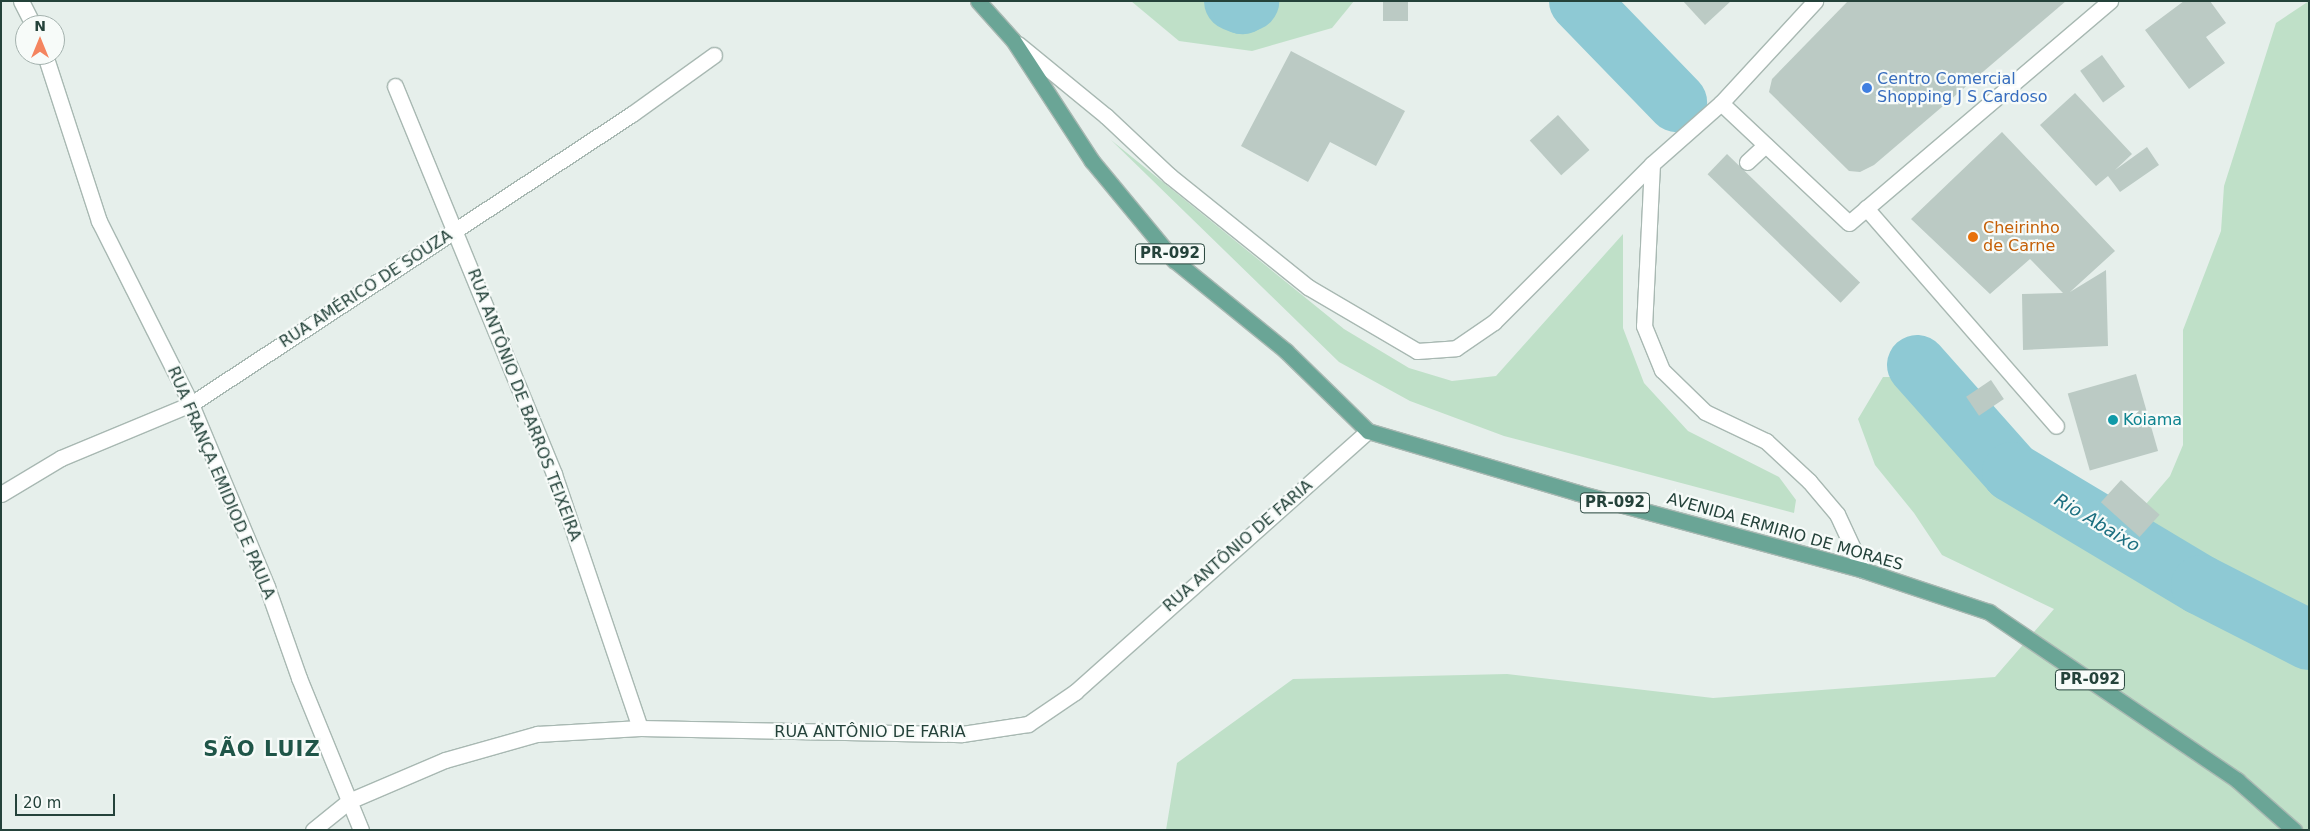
<!DOCTYPE html>
<html>
<head>
<meta charset="utf-8">
<style>
	body { margin:0 }
	#map { position:relative; width:2310px; height:831px; overflow:hidden; background:#e6efeb; font-family:"DejaVu Sans",sans-serif }
	div>[style] { position:absolute }
	.green>* { inset:0; background:#bfe0c8 }
	.river>* { height:60px; margin:-30px; padding:0 30px; transform-origin:30px; border-radius:30px; background:#8ec9d4 }
	.building>* { inset:0; background:#bbcac4; transform-origin:0 0 }
	.roads { filter:drop-shadow(1px 0 #a8b8b2) drop-shadow(-1px 0 #a8b8b2) drop-shadow(0 1px #a8b8b2) drop-shadow(0 -1px #a8b8b2) }
	.minor>* { height:15px; margin:-7.5px; padding:0 7.5px; transform-origin:7.5px; border-radius:7.5px; background:#fff }
	.major>* { height:15px; margin:-7.5px; padding:0 7.5px; transform-origin:7.5px; border-radius:7.5px; background:#6aa596 }
	.dots>* { width:14px; height:14px; translate:-50% -50%; box-sizing:border-box; border:2px solid #f7fbf9; border-radius:50% }
	span { translate:-50% -50%; white-space:nowrap; text-align:center; line-height:1.15; -webkit-text-stroke:4.5px #f7fbf9; paint-order:stroke }
	.shield-label span { padding:1px 4px; background:#f7fbf9; border:1px solid; border-radius:4px; -webkit-text-stroke-width:0 }
	.shield-label { font-size:15px; color:#24423a; font-weight:700 }
	.shop-label { font-size:16px; color:#366cbe }
	.left { translate:0 -50%; text-align:left }
	.food-label { font-size:16px; color:#c56008 }
	.street-label { font-size:16px; color:#24423a }
	.culture-label { font-size:16px; color:#0d838f }
	.water-label { font-size:18px; color:#1c6f80; font-style:italic }
	.district-label { font-size:21px; color:#1f5548; font-weight:700; letter-spacing:1px }
	.frame { position:absolute; inset:0; border:2px solid #24423a; pointer-events:none }
	.north { position:absolute; left:15px; top:15px; width:50px; height:50px; box-sizing:border-box; background:#f7fbf9; border:1px solid #a3b1ad; border-radius:50%; rotate:0deg; font-size:14px; font-weight:700; line-height:20px; text-align:center; color:#24423a }
	.north::after { content:''; display:block; margin:auto; width:18px; height:22px; background:#f4845f; clip-path:polygon(50% 0,100% 100%,50% 72%,0 100%) }
	.scale { position:absolute; left:15px; top:794px; width:100px; height:22px; box-sizing:border-box; border:2px solid #24423a; border-top:0; padding-left:6px; font-size:15px; line-height:18px; white-space:nowrap; color:#24423a; -webkit-text-stroke:4px #f7fbf9; paint-order:stroke }
</style>
</head>
<body>
<div id="map">
	<div class="green">
		<div style="clip-path:polygon(1131px 1px,1354px 1px,1332px 28px,1252px 51px,1179px 41px)"></div>
		<div style="clip-path:polygon(2309px 1px,2309px 830px,1166px 830px,1177px 763px,1293px 679px,1507px 674px,1713px 698px,1995px 677px,2054px 609px,1942px 555px,1914px 513px,1875px 465px,1858px 419px,1883px 377px,1925px 377px,1986px 429px,2022px 469px,2116px 539px,2170px 476px,2183px 445px,2183px 330px,2221px 231px,2224px 186px,2276px 23px)"></div>
		<div style="clip-path:polygon(1111px 140px,1344px 329px,1409px 368px,1452px 381px,1496px 376px,1623px 234px,1623px 328px,1644px 383px,1688px 431px,1779px 477px,1796px 500px,1794px 513px,1504px 436px,1410px 401px,1339px 362px)"></div>
	</div>
	<div class="river">
		<div style="left:1234px;top:1px;width:9px;rotate:21deg"></div>
		<div style="left:1242px;top:4px;width:8px;rotate:-23deg"></div>
		<div style="left:1579px;top:1px;width:141px;rotate:45.9deg"></div>
		<div style="left:1917px;top:365px;width:143px;rotate:48.4deg"></div>
		<div style="left:2012px;top:472px;width:220px;rotate:30.9deg"></div>
		<div style="left:2201px;top:585px;width:121px;rotate:27deg"></div>
	</div>
	<div class="building">
		<div style="left:1383px;top:1px;width:25px;height:20px"></div>
		<div style="clip-path:polygon(1683px 1px,1731px 1px,1705px 25px)"></div>
		<div style="clip-path:polygon(1848px 1px,2066px 1px,1874px 165px,1860px 172px,1849px 171px,1769px 92px,1772px 79px)"></div>
		<div style="clip-path:polygon(2184px 1px,2210px 1px,2226px 23px,2206px 37px,2225px 63px,2189px 89px,2145px 30px)"></div>
		<div style="clip-path:polygon(1291px 51px,1405px 111px,1376px 166px,1330px 142px,1308px 182px,1241px 146px)"></div>
		<div style="left:2102px;top:55px;width:39px;height:27px;rotate:54deg"></div>
		<div style="clip-path:polygon(2075px 93px,2132px 154px,2115px 170px,2147px 147px,2159px 165px,2120px 192px,2108px 176px,2096px 186px,2040px 125px)"></div>
		<div style="left:1558px;top:115px;width:47px;height:38px;rotate:48deg"></div>
		<div style="clip-path:polygon(2002px 132px,2115px 251px,2070px 292px,2106px 270px,2108px 346px,2023px 350px,2022px 294px,2063px 293px,2030px 259px,1990px 294px,1911px 219px)"></div>
		<div style="left:1727px;top:154px;width:185px;height:28px;rotate:44deg"></div>
		<div style="left:2136px;top:374px;width:80px;height:71px;rotate:74deg"></div>
		<div style="left:1991px;top:380px;width:23px;height:30px;rotate:56deg"></div>
		<div style="left:2121px;top:480px;width:52px;height:30px;rotate:42deg"></div>
	</div>
	<div class="roads">
		<div class="minor">
			<div style="left:21px;top:1px;width:27px;rotate:63deg"></div>
			<div style="left:1018px;top:44px;width:114px;rotate:39.3deg"></div>
			<div style="left:1106px;top:116px;width:88px;rotate:43.2deg"></div>
			<div style="left:1170px;top:176px;width:177px;rotate:38.8deg"></div>
			<div style="left:1308px;top:287px;width:126px;rotate:30.4deg"></div>
			<div style="left:1417px;top:351px;width:39px;rotate:-4deg"></div>
			<div style="left:1456px;top:348px;width:46px;rotate:-34.4deg"></div>
			<div style="left:1494px;top:322px;width:223px;rotate:-45deg"></div>
			<div style="left:1652px;top:164px;width:92px;rotate:-41.5deg"></div>
			<div style="left:1721px;top:103px;width:139px;rotate:-47.3deg"></div>
			<div style="left:45px;top:55px;width:175px;rotate:72deg"></div>
			<div style="left:99px;top:221px;width:205px;rotate:63.3deg"></div>
			<div style="left:191px;top:404px;width:198px;rotate:67.4deg"></div>
			<div style="left:267px;top:587px;width:96px;rotate:70.6deg"></div>
			<div style="left:299px;top:678px;width:164px;rotate:67.8deg"></div>
			<div style="left:395px;top:86px;width:419px;rotate:67.7deg"></div>
			<div style="left:554px;top:474px;width:268px;rotate:71.3deg"></div>
			<div style="left:1721px;top:103px;width:175px;rotate:43.2deg"></div>
			<div style="left:1849px;top:223px;width:343px;rotate:-40.4deg"></div>
			<div style="left:1747px;top:162px;width:25px;rotate:-43deg"></div>
			<div style="left:1652px;top:164px;width:162px;rotate:92.8deg"></div>
			<div style="left:1644px;top:326px;width:48px;rotate:67.8deg"></div>
			<div style="left:1662px;top:370px;width:60px;rotate:44.3deg"></div>
			<div style="left:1705px;top:412px;width:68px;rotate:25.4deg"></div>
			<div style="left:1766px;top:441px;width:59px;rotate:42.9deg"></div>
			<div style="left:1809px;top:481px;width:43px;rotate:49.7deg"></div>
			<div style="left:1837px;top:514px;width:62px;rotate:65.1deg"></div>
			<div style="left:1866px;top:208px;width:289px;rotate:48.9deg"></div>
			<div style="left:1px;top:494px;width:70px;rotate:-31deg"></div>
			<div style="left:61px;top:458px;width:141px;rotate:-22.6deg"></div>
			<div style="left:191px;top:404px;width:528px;rotate:-33.33deg"></div>
			<div style="left:632px;top:114px;width:101px;rotate:-35.7deg"></div>
			<div style="left:313px;top:830px;width:46px;rotate:-38.9deg"></div>
			<div style="left:349px;top:801px;width:104px;rotate:-23.1deg"></div>
			<div style="left:445px;top:760px;width:96px;rotate:-15.8deg"></div>
			<div style="left:537px;top:734px;width:103px;rotate:-3.3deg"></div>
			<div style="left:640px;top:728px;width:322px;rotate:1.1deg"></div>
			<div style="left:962px;top:734px;width:67px;rotate:-8.6deg"></div>
			<div style="left:1028px;top:724px;width:57px;rotate:-34.2deg"></div>
			<div style="left:1075px;top:692px;width:392px;rotate:-41.7deg"></div>
		</div>
		<div class="major">
			<div style="left:978px;top:1px;width:52px;rotate:48.1deg"></div>
			<div style="left:1013px;top:40px;width:145px;rotate:56.9deg"></div>
			<div style="left:1092px;top:161px;width:129px;rotate:50.4deg"></div>
			<div style="left:1174px;top:260px;width:144px;rotate:39.1deg"></div>
			<div style="left:1286px;top:351px;width:115px;rotate:44.3deg"></div>
			<div style="left:1368px;top:431px;width:219px;rotate:16.4deg"></div>
			<div style="left:1578px;top:493px;width:295px;rotate:15.1deg"></div>
			<div style="left:1863px;top:570px;width:133px;rotate:18.4deg"></div>
			<div style="left:1989px;top:612px;width:300px;rotate:34.1deg"></div>
			<div style="left:2237px;top:780px;width:76px;rotate:41.3deg"></div>
		</div>
	</div>
	<div class="dots">
		<div style="left:1867px;top:88px;background:#3f7fe0"></div>
		<div style="left:1973px;top:237px;background:#e8710a"></div>
		<div style="left:2113px;top:420px;background:#0f9aa8"></div>
	</div>
	<div class="shield-label">
		<span style="left:1170px;top:254px">PR-092</span>
		<span style="left:1615px;top:503px">PR-092</span>
		<span style="left:2090px;top:680px">PR-092</span>
	</div>
	<div class="shop-label">
		<span class="left" style="left:1877px;top:88px">Centro Comercial<br>Shopping J S Cardoso</span>
	</div>
	<div class="food-label">
		<span class="left" style="left:1983px;top:237px">Cheirinho<br>de Carne</span>
	</div>
	<div class="street-label">
		<span style="left:366px;top:289px;rotate:-33deg">RUA AMÉRICO DE SOUZA</span>
		<span style="left:524px;top:405px;rotate:69deg">RUA ANTÔNIO DE BARROS TEIXEIRA</span>
		<span style="left:221px;top:483px;rotate:67deg">RUA FRANÇA EMIDIOD E PAULA</span>
		<span style="left:1785px;top:532px;rotate:16deg">AVENIDA ERMIRIO DE MORAES</span>
		<span style="left:1238px;top:546px;rotate:-41deg">RUA ANTÔNIO DE FARIA</span>
		<span style="left:870px;top:732px">RUA ANTÔNIO DE FARIA</span>
	</div>
	<div class="culture-label">
		<span class="left" style="left:2123px;top:420px">Koiama</span>
	</div>
	<div class="water-label">
		<span style="left:2097px;top:523px;rotate:31deg">Rio Abaixo</span>
	</div>
	<div class="district-label">
		<span style="left:262px;top:749px">SÃO LUIZ</span>
	</div>
	<div class="frame"></div>
	<div class="north">N</div>
	<div class="scale">20 m</div>
</div>
</body>
</html>
